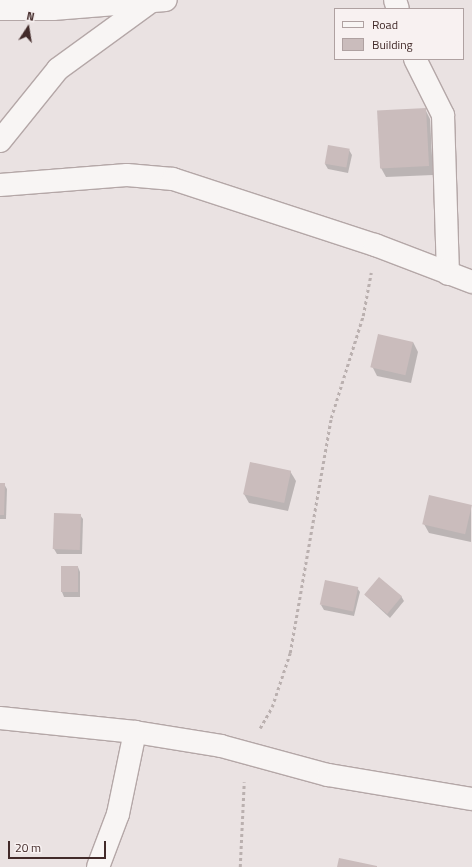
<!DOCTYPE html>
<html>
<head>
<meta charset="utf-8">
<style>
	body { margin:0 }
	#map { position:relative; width:472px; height:867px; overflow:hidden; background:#eae2e2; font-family:"Titillium Web",sans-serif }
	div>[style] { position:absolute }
	.shadow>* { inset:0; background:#0003 }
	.building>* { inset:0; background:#cabcbc; transform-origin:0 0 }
	.path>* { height:2.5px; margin-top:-1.25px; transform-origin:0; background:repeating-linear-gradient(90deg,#bab0af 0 3px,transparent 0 6px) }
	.roads { filter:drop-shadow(1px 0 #b4a7a7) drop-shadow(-1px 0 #b4a7a7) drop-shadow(0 1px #b4a7a7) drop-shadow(0 -1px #b4a7a7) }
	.minor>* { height:22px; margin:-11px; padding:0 11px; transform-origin:11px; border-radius:11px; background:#f8f5f4 }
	span { translate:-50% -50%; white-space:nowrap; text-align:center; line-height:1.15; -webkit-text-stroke:3px #f8f1f1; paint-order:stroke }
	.legend { position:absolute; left:334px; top:8px; width:130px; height:52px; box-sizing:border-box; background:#f8f1f1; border:1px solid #afa1a1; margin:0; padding:5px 7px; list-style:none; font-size:12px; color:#422a29 }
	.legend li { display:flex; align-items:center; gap:8px; height:20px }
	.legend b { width:20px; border:1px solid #afa1a1 }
	.north { position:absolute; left:8px; top:8px; width:40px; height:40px; -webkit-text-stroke:3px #f8f1f1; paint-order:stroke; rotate:12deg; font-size:11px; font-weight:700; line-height:16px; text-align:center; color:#422a29 }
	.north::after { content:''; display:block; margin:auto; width:14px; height:18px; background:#422a29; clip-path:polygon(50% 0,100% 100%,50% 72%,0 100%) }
	.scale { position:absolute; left:8px; top:841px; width:98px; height:18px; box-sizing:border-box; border:2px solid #422a29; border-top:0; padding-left:5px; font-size:12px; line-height:14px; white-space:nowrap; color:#422a29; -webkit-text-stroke:3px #f8f1f1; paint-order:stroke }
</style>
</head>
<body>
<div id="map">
	<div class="shadow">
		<div style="clip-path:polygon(425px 109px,430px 119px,433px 175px,386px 177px,381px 168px,378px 112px)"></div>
		<div style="clip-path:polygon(349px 150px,352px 155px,348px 173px,328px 169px,325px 164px)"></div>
		<div style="clip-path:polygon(413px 342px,418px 352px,411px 383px,377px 376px,372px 366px)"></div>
		<div style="clip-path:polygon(290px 471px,296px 481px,288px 511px,249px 503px,244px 494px)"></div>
		<div style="clip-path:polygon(0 484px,4px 484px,7px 489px,6px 519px,0 519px)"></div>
		<div style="clip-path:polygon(471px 506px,471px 542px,429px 533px,424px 524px)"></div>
		<div style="clip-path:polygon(80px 515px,83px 519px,82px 554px,57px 554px,54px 549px)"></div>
		<div style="clip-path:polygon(78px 567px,80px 572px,80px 597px,64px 597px,62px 592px)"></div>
		<div style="clip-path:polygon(357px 588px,360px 592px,354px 616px,324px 610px,321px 605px)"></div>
		<div style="clip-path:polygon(365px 595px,401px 596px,404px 601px,390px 618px)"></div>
	</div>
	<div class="building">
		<div style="left:426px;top:108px;width:58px;height:49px;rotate:87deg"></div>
		<div style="left:328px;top:145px;width:22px;height:19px;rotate:10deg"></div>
		<div style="left:378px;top:334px;width:36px;height:34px;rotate:13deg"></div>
		<div style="left:250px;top:462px;width:42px;height:33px;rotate:12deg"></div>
		<div style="clip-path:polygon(0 483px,5px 483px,4px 515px,0 515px)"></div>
		<div style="left:429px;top:495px;width:44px;height:30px;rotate:13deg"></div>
		<div style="left:54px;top:513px;width:27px;height:36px;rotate:2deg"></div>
		<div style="left:61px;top:566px;width:17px;height:26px"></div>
		<div style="left:379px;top:577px;width:30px;height:23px;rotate:40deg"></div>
		<div style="left:325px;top:580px;width:34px;height:25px;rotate:12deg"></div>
		<div style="clip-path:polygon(339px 858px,377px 866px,377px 867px,337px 867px)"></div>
	</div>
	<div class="path">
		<div style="left:260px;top:728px;width:24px;rotate:-60deg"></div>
		<div style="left:272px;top:707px;width:57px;rotate:-71.6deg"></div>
		<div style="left:290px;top:653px;width:239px;rotate:-80.1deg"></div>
		<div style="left:331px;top:418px;width:107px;rotate:-72.6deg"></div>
		<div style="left:363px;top:316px;width:44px;rotate:-79.5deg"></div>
		<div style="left:240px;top:867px;width:85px;rotate:-87.3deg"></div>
	</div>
	<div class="roads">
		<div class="minor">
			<div style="left:395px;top:0;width:9px;rotate:72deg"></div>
			<div style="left:0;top:9px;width:53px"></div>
			<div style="left:53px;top:9px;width:113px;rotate:-4.6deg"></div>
			<div style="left:415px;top:59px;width:63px;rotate:63.4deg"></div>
			<div style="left:443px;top:115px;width:159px;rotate:88.2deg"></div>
			<div style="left:0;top:141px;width:92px;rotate:-51.1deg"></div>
			<div style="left:58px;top:69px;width:112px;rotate:-36deg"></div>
			<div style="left:0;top:185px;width:127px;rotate:-4.5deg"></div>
			<div style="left:127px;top:175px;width:46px;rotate:5deg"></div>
			<div style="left:173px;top:179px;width:213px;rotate:18.1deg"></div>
			<div style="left:375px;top:245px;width:104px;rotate:20.9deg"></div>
			<div style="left:0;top:718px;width:136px;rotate:5.9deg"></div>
			<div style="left:135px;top:732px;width:87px;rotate:9.2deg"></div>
			<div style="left:221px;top:746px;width:111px;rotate:15.2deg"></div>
			<div style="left:328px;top:775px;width:146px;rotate:9.5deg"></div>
			<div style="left:98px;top:867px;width:57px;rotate:-69.3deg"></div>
			<div style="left:118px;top:814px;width:84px;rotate:-78.3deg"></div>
		</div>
	</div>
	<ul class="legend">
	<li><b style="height:5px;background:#f8f5f4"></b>Road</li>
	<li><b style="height:11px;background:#cabcbc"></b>Building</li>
	</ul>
	<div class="north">N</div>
	<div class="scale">20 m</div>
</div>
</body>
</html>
